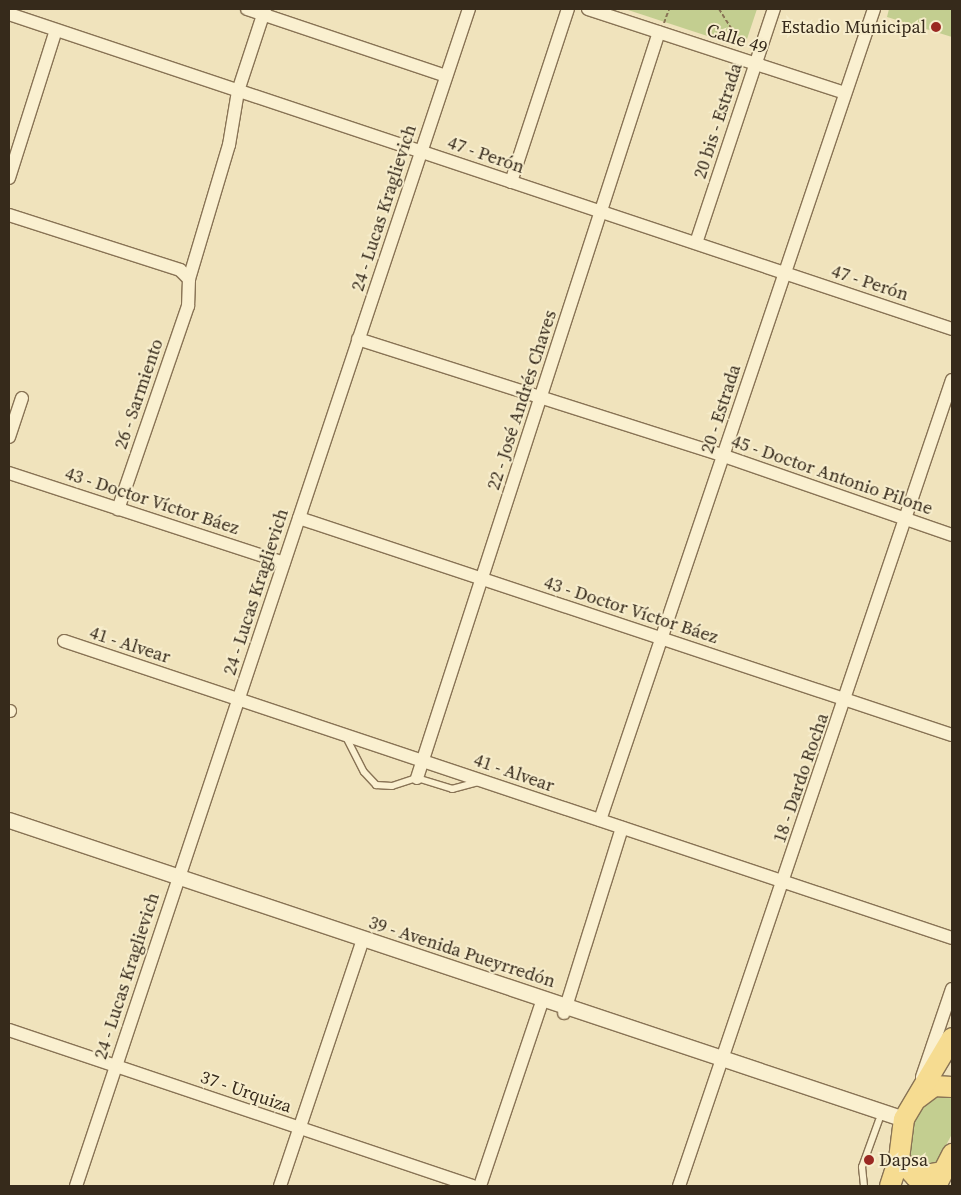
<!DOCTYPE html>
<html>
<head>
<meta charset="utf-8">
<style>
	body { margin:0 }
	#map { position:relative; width:961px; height:1195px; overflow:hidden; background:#f0e3bc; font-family:"Source Serif 4",serif }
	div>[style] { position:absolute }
	.green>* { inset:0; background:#c3ce90 }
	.path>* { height:2px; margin-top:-1px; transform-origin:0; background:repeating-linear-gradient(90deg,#887355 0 4px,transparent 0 6.5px) }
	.roads { filter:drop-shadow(1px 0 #887355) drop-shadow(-1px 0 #887355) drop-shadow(0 1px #887355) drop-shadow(0 -1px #887355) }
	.service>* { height:6px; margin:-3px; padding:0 3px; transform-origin:3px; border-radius:3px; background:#faf0d0 }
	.minor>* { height:12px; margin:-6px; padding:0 6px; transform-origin:6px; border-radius:6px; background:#faf0d0 }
	.tertiary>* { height:15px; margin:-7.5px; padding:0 7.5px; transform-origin:7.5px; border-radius:7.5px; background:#faf0d0 }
	.primary>* { height:20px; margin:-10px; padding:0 10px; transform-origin:10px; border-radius:10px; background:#f6dc91 }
	.dots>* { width:14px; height:14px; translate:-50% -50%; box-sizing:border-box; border:2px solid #f7edcc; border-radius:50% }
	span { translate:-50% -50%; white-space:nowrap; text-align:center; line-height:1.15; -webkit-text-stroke:4px #f7edcc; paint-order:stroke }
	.poi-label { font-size:18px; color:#362a1b }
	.right { translate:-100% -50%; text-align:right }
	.left { translate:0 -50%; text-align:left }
	.street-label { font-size:18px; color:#362a1b }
	.frame { position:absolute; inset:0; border:10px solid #362a1b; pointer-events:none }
</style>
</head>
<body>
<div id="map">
	<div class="green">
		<div style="clip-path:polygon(625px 9px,757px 9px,744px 48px)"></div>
		<div style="clip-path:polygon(889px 9px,952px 9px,952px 37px,887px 17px)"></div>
		<div style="clip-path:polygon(946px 1094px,952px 1097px,952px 1134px,937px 1162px,918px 1168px,909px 1153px,914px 1121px,930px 1097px)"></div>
	</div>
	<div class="path">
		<div style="left:719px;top:9px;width:45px;rotate:57.7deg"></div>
		<div style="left:664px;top:23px;width:15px;rotate:-70deg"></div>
	</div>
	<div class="roads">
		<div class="service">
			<div style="left:346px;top:737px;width:39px;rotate:63deg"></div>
			<div style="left:364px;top:772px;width:18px;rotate:47deg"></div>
			<div style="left:376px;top:785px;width:16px;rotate:4deg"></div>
			<div style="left:392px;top:786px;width:26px;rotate:-18deg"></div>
			<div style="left:417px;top:778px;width:37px;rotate:17deg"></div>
			<div style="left:452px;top:789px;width:27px;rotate:-15deg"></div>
			<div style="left:864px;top:1186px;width:19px;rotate:-96deg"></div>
			<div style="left:862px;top:1167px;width:50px;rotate:-70.1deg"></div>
		</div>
		<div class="minor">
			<div style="left:247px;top:9px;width:210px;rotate:18.6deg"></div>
			<div style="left:588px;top:9px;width:270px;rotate:18.1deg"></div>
			<div style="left:9px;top:14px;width:994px;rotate:18.47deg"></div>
			<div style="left:9px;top:178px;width:155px;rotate:-72.4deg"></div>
			<div style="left:511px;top:182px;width:182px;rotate:-71.8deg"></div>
			<div style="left:9px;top:215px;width:180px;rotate:17.8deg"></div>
			<div style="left:180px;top:270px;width:13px;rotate:45deg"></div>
			<div style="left:189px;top:279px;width:27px;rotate:92deg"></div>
			<div style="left:188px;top:306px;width:215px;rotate:109deg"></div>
			<div style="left:696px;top:243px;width:247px;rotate:-71.6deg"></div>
			<div style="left:189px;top:279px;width:140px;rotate:-73.4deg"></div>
			<div style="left:229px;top:145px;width:55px;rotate:-80.5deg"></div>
			<div style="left:238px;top:91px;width:86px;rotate:-71.8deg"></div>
			<div style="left:358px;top:339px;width:384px;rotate:17.7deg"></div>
			<div style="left:724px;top:456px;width:241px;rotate:19.1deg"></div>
			<div style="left:9px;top:437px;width:41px;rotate:-71.6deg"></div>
			<div style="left:9px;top:473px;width:289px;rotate:18.1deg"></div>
			<div style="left:299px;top:518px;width:688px;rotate:18.38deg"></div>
			<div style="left:64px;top:641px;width:936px;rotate:18.49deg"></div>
			<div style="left:9px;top:711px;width:1px"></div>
			<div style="left:417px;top:778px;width:784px;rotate:-72.03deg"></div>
			<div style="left:600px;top:820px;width:856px;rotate:-71.33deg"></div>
			<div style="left:564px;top:1013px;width:194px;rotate:-72.6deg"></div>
			<div style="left:9px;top:1030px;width:489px;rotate:18.6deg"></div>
			<div style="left:922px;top:1077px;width:93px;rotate:-71.2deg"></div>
			<div style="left:76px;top:1186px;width:1241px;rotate:-71.54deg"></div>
			<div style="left:280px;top:1186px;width:261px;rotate:-71.4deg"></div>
			<div style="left:480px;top:1186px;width:197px;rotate:-71.4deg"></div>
			<div style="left:679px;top:1186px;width:851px;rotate:-71.29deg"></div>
		</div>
		<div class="tertiary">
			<div style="left:9px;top:820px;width:944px;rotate:18.47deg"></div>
		</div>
		<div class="primary">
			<div style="left:918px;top:1098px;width:20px;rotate:-37deg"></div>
			<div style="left:934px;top:1086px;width:18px;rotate:3deg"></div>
			<div style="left:899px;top:1159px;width:25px;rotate:47deg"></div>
			<div style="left:916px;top:1177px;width:25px;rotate:-11deg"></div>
			<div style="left:937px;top:1184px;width:34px;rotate:-63deg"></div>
			<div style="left:890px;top:1186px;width:28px;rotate:-72deg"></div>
			<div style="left:899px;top:1159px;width:40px;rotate:-82.9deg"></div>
			<div style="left:904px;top:1119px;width:94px;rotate:-59.3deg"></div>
		</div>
	</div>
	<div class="dots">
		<div style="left:936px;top:27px;background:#9a2822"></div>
		<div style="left:869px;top:1160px;background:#9a2822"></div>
	</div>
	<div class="poi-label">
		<span class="right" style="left:926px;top:27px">Estadio Municipal</span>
		<span class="left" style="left:879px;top:1160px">Dapsa</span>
	</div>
	<div class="street-label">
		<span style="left:737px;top:39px;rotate:18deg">Calle 49</span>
		<span style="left:718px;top:121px;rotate:-72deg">20 bis - Estrada</span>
		<span style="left:486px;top:155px;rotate:19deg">47 - Perón</span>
		<span style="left:384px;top:208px;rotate:-72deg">24 - Lucas Kraglievich</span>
		<span style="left:870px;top:283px;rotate:18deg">47 - Perón</span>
		<span style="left:139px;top:394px;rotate:-71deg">26 - Sarmiento</span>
		<span style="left:522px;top:400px;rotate:-72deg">22 - José Andrés Chaves</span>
		<span style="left:721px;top:409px;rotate:-72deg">20 - Estrada</span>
		<span style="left:832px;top:475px;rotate:19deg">45 - Doctor Antonio Pilone</span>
		<span style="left:152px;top:501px;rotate:18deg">43 - Doctor Víctor Báez</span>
		<span style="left:256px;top:592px;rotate:-72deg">24 - Lucas Kraglievich</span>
		<span style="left:631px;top:610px;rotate:18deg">43 - Doctor Víctor Báez</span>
		<span style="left:130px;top:645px;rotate:18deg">41 - Alvear</span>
		<span style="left:514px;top:773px;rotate:19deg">41 - Alvear</span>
		<span style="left:801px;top:778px;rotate:-71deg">18 - Dardo Rocha</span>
		<span style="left:462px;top:952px;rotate:18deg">39 - Avenida Pueyrredón</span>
		<span style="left:127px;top:976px;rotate:-72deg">24 - Lucas Kraglievich</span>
		<span style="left:246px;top:1092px;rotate:19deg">37 - Urquiza</span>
	</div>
	<div class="frame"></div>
</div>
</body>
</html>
